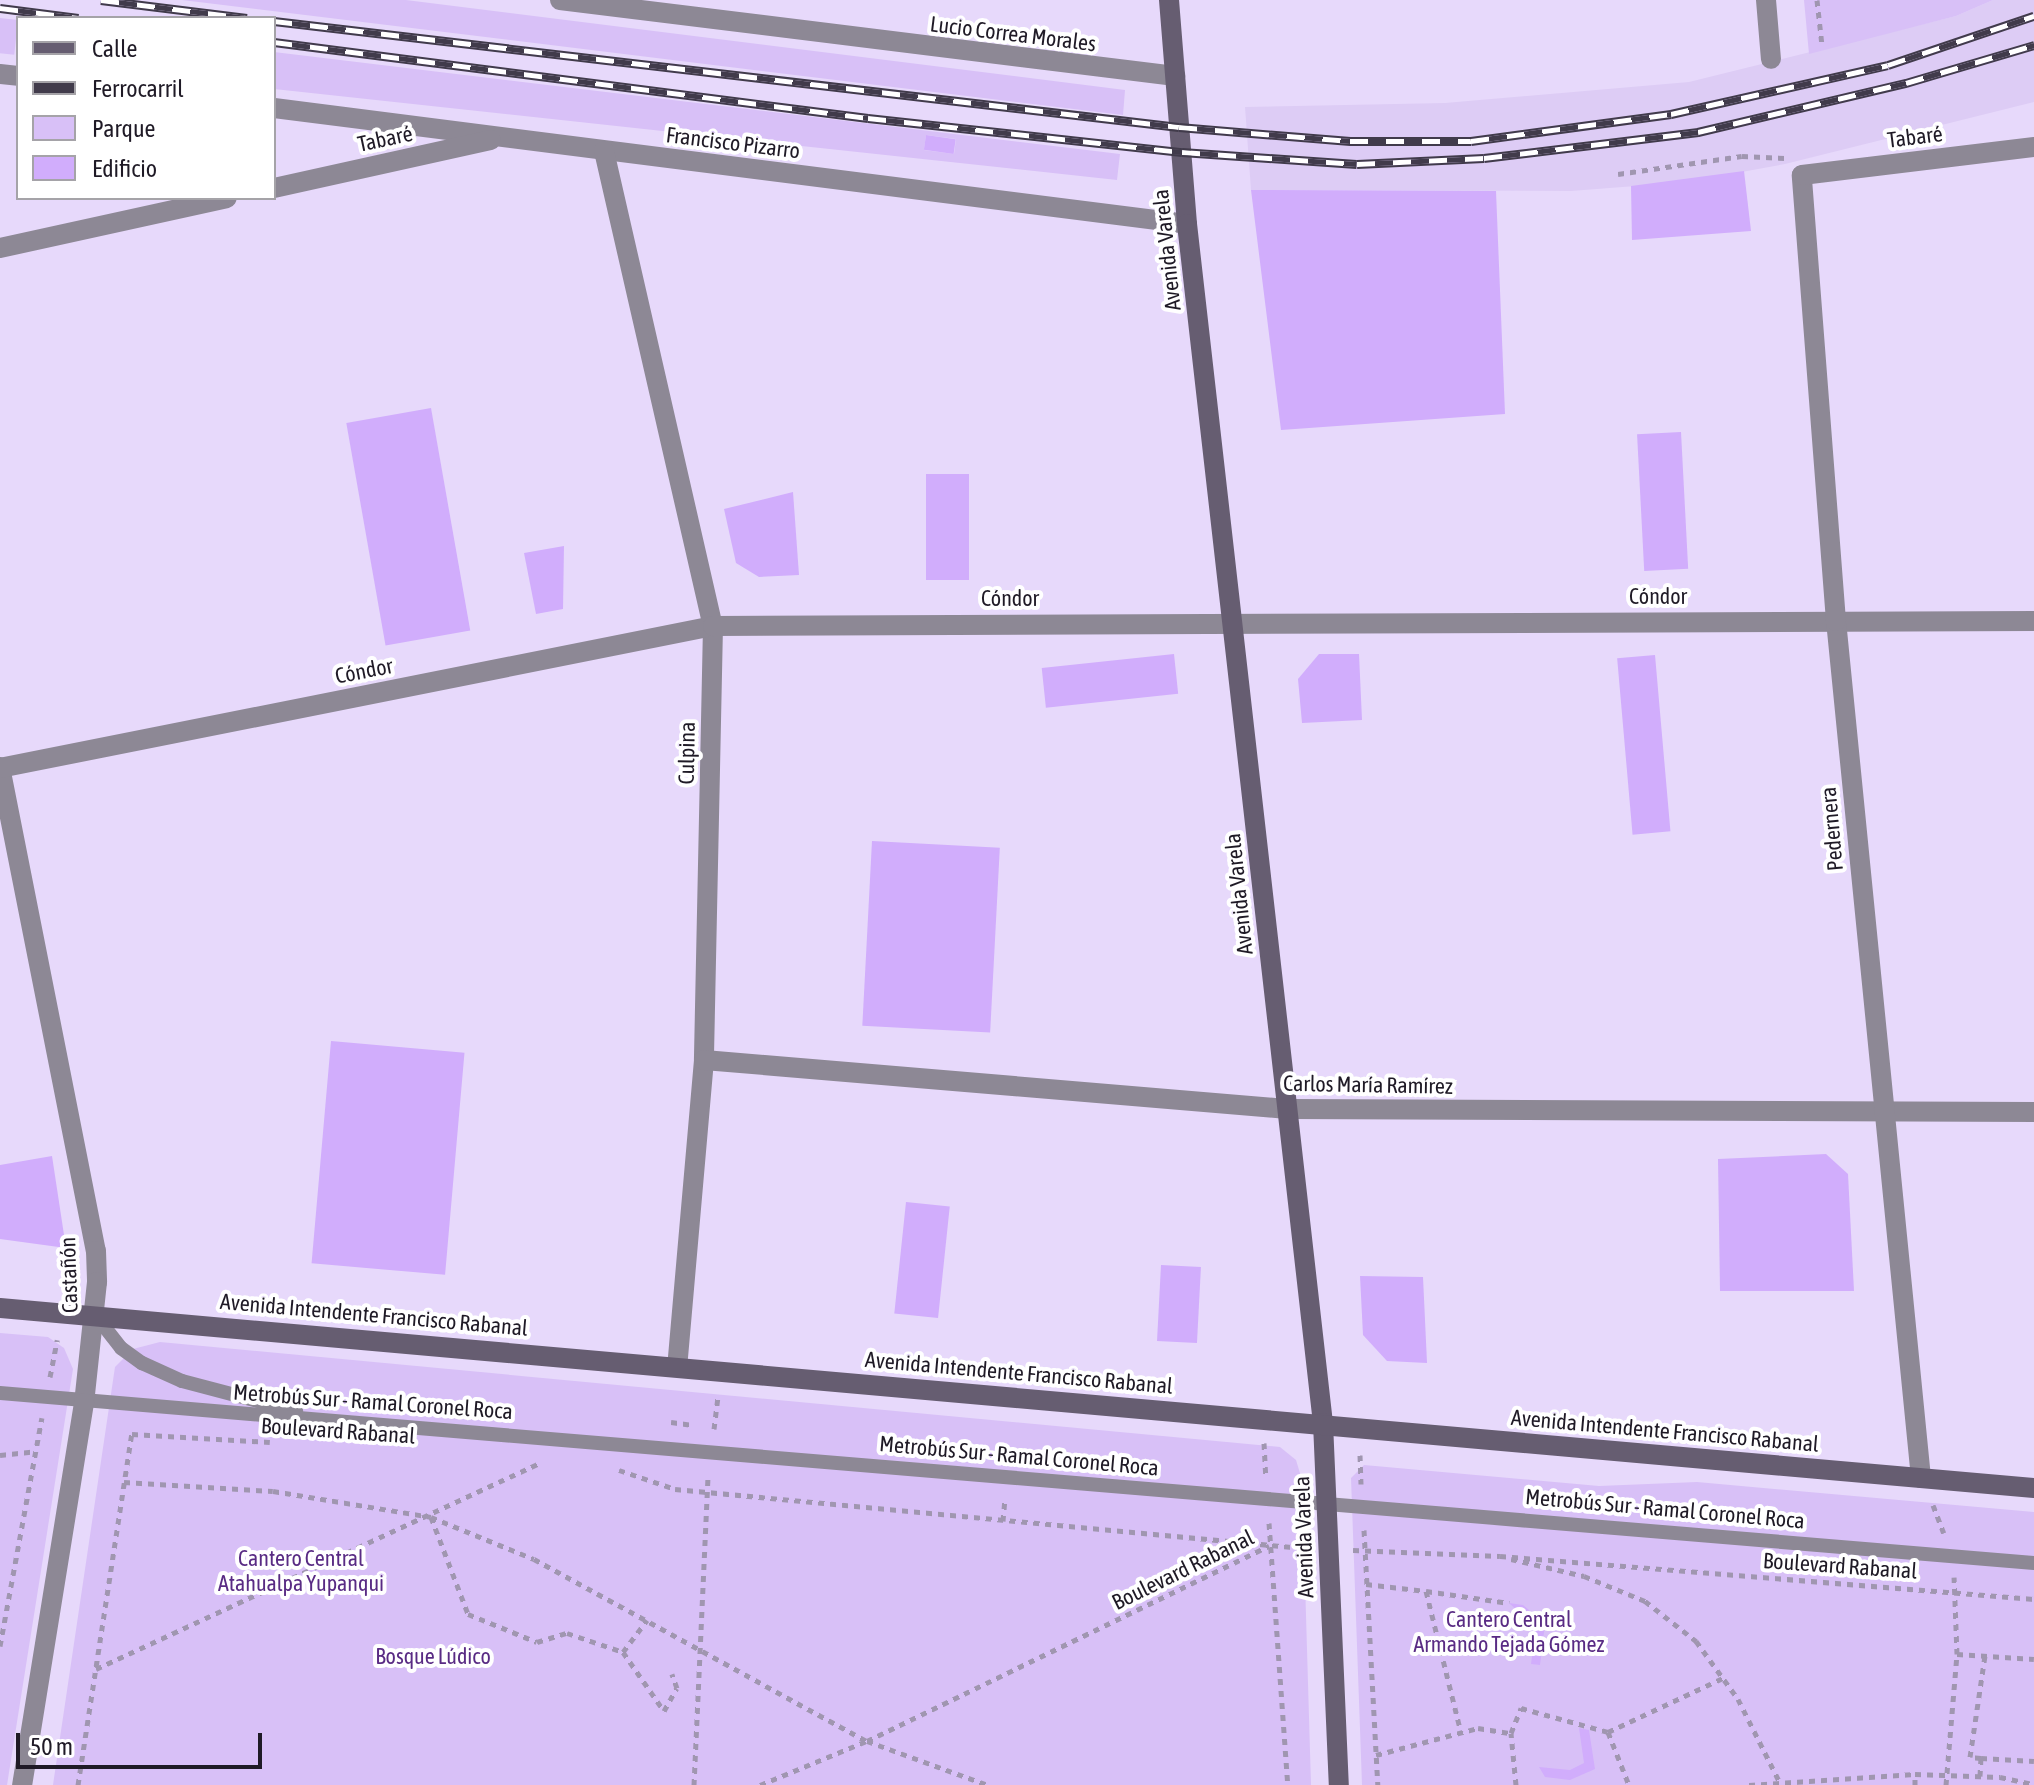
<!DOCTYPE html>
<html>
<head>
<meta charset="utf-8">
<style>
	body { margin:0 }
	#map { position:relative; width:2034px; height:1785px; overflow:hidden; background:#e7d9fb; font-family:"Asap Condensed",sans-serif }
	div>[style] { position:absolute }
	.built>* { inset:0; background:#ddccf5 }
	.green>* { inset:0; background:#d8c0f7; transform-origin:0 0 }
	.building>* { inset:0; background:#d1adfc; transform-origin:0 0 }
	.path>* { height:5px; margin-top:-2.5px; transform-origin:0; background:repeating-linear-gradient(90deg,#a096b0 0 6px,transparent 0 12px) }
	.service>* { height:14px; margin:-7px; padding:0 7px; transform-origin:7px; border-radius:7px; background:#8d8895 }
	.minor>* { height:20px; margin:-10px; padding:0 10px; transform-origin:10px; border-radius:10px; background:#8d8895 }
	.secondary>* { height:20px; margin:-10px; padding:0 10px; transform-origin:10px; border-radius:10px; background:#665d71 }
	.rail>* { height:9px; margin-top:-4.5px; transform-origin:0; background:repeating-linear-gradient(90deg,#fff 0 18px,#413b4b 0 36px); box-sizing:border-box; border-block:2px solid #413b4b }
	span { translate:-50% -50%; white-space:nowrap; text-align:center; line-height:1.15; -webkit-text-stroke:8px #fff; paint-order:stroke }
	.street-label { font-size:22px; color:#1f1a26 }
	.park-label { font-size:22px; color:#592b84 }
	.legend { position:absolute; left:16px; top:16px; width:260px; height:184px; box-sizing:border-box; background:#fff; border:2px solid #a5a3a8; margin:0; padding:10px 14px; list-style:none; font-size:24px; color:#1f1a26 }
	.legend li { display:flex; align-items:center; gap:16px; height:40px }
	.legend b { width:40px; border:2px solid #a5a3a8 }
	.scale { position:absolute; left:16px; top:1733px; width:246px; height:36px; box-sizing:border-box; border:4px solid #1f1a26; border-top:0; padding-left:10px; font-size:24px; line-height:28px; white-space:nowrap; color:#1f1a26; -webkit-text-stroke:6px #fff; paint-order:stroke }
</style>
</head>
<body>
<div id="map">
	<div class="built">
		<div style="clip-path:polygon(1993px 0,2034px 0,2034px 102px,1785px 164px,1687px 182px,1571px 191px,1251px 190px,1245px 107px,1445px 103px,1689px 82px,1956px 16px)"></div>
	</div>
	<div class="green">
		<div style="clip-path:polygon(182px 0,406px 0,1125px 90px,1123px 115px)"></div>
		<div style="clip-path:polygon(1804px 0,1993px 0,1956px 16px,1809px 54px)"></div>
		<div style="left:0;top:18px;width:18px;height:35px;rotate:6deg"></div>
		<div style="clip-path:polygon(evenodd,274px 52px,1120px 154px,1117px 180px,274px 89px,274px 52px,926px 135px,956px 139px,954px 154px,924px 150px,926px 135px)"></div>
		<div style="clip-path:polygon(0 1333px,48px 1337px,64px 1348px,73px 1369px,7px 1785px,0 1785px)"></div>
		<div style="clip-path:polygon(160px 1342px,1280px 1447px,1296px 1460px,1302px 1480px,1311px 1785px,53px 1785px,115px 1367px,133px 1349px)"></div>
		<div style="clip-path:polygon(1364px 1465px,1599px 1486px,1697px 1482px,2034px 1512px,2034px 1785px,1362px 1785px,1351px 1478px)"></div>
	</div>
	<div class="building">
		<div style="left:926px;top:135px;width:30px;height:15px;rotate:8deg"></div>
		<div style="clip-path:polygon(1744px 171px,1751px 231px,1632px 240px,1631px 186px)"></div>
		<div style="clip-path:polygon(1251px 190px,1496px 191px,1505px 414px,1281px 430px)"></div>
		<div style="left:431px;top:408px;width:226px;height:86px;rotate:80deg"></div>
		<div style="left:1681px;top:432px;width:137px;height:44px;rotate:87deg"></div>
		<div style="left:926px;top:474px;width:43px;height:106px"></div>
		<div style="clip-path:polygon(793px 492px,799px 575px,759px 577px,736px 563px,724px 509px)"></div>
		<div style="clip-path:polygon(564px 546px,563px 609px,536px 614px,524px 553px)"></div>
		<div style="left:1174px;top:654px;width:40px;height:133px;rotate:84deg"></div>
		<div style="clip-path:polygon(1319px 654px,1359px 654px,1362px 720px,1302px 723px,1298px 679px)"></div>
		<div style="left:1655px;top:655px;width:177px;height:38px;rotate:85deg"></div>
		<div style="left:872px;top:841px;width:128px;height:185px;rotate:3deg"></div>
		<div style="left:331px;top:1041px;width:134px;height:223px;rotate:5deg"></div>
		<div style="clip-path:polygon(1826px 1154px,1848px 1174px,1854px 1291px,1720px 1291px,1718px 1159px)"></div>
		<div style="clip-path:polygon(52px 1156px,66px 1248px,0 1239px,0 1165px)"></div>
		<div style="left:906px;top:1202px;width:44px;height:112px;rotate:6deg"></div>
		<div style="left:1161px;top:1265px;width:40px;height:76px;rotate:3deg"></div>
		<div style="clip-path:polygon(1360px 1276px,1423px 1277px,1427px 1363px,1387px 1361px,1363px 1335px)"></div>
		<div style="clip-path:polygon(1509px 1603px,1523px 1605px,1545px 1624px,1540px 1665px,1531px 1664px,1536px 1628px)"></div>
		<div style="clip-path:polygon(1579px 1728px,1589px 1730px,1595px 1769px,1570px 1780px,1545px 1777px,1539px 1767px,1570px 1770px,1584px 1763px)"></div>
	</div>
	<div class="path">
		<div style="left:1817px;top:0;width:45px;rotate:83.7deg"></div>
		<div style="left:1618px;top:174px;width:125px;rotate:-8.3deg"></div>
		<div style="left:1742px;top:156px;width:43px;rotate:2.7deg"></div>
		<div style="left:50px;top:1377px;width:38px;rotate:-79deg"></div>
		<div style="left:671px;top:1422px;width:22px;rotate:8deg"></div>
		<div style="left:714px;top:1429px;width:33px;rotate:-83deg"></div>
		<div style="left:132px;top:1434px;width:138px;rotate:3.3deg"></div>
		<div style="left:1264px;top:1443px;width:34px;rotate:87deg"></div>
		<div style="left:0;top:1455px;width:36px;rotate:-6deg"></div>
		<div style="left:1360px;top:1455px;width:29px;rotate:88deg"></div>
		<div style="left:619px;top:1470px;width:59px;rotate:18.7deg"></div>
		<div style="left:675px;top:1489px;width:631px;rotate:5.37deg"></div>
		<div style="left:124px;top:1482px;width:149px;rotate:3.5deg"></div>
		<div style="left:273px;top:1491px;width:160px;rotate:9.3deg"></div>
		<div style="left:431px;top:1517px;width:111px;rotate:22.2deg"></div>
		<div style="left:534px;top:1559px;width:379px;rotate:28.7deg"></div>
		<div style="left:867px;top:1741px;width:129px;rotate:20deg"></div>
		<div style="left:1933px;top:1505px;width:30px;rotate:69deg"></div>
		<div style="left:431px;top:1517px;width:104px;rotate:69.1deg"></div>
		<div style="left:468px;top:1614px;width:74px;rotate:22.1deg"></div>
		<div style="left:537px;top:1642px;width:31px;rotate:-17deg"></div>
		<div style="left:567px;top:1633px;width:59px;rotate:18.7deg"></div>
		<div style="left:623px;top:1652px;width:40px;rotate:-53deg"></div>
		<div style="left:1003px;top:1521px;width:21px;rotate:-85deg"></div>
		<div style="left:1269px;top:1523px;width:263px;rotate:85.9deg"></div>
		<div style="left:1364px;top:1530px;width:255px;rotate:86.9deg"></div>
		<div style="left:1353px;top:1550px;width:147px;rotate:2.3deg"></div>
		<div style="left:1500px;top:1556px;width:536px;rotate:4.6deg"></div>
		<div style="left:1511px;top:1559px;width:75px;rotate:13.1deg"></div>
		<div style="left:1584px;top:1576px;width:66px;rotate:22.3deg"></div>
		<div style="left:1645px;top:1601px;width:65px;rotate:38.1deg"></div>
		<div style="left:1696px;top:1641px;width:72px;rotate:54.1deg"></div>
		<div style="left:1738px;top:1699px;width:94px;rotate:63.4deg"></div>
		<div style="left:1366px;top:1584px;width:60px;rotate:6.7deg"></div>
		<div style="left:1426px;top:1591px;width:145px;rotate:76.1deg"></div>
		<div style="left:1426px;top:1591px;width:84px;rotate:8.2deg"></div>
		<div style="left:0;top:1646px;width:232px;rotate:-79.6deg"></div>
		<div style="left:623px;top:1652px;width:72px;rotate:55.2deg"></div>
		<div style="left:664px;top:1711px;width:26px;rotate:-61deg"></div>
		<div style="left:677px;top:1688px;width:15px;rotate:-110deg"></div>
		<div style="left:1957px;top:1654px;width:77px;rotate:3.7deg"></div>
		<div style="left:96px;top:1669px;width:491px;rotate:-24.9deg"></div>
		<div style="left:1608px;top:1732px;width:57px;rotate:68.4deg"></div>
		<div style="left:1376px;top:1755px;width:106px;rotate:-14.8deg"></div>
		<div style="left:1478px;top:1728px;width:33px;rotate:9deg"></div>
		<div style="left:1981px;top:1758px;width:53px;rotate:3.2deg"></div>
		<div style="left:1980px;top:1776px;width:18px;rotate:-87deg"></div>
		<div style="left:1981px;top:1758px;width:11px;rotate:-175deg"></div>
		<div style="left:1970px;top:1757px;width:102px;rotate:-81.6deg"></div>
		<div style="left:78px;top:1785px;width:358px;rotate:-81.3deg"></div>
		<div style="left:694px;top:1785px;width:310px;rotate:-87.4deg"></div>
		<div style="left:760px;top:1785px;width:116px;rotate:-22.4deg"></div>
		<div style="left:867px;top:1741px;width:447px;rotate:-25.9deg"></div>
		<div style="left:1516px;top:1785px;width:52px;rotate:-95.5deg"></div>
		<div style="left:1511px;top:1733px;width:27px;rotate:-68deg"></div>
		<div style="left:1521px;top:1708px;width:90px;rotate:15.4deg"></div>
		<div style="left:1608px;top:1732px;width:127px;rotate:-25.2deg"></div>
		<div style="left:1749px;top:1785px;width:166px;rotate:-3.8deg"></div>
		<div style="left:1915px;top:1774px;width:85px;rotate:2deg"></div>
		<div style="left:2000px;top:1777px;width:35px;rotate:12deg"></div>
		<div style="left:1915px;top:1785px;width:11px;rotate:-90deg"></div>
		<div style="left:1946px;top:1785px;width:131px;rotate:-85.2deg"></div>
		<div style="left:1957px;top:1654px;width:77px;rotate:-92.2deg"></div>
	</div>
	<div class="service">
		<div style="left:96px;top:1316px;width:41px;rotate:52deg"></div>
		<div style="left:121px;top:1348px;width:26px;rotate:36deg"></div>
		<div style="left:142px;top:1363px;width:44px;rotate:24.2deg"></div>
		<div style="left:182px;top:1381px;width:118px;rotate:14.7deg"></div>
		<div style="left:0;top:1393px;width:2041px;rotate:4.78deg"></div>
	</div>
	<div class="minor">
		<div style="left:560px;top:0;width:620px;rotate:7.04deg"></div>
		<div style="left:1766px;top:0;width:59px;rotate:85.2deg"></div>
		<div style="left:0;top:74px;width:18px;rotate:6deg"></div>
		<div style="left:274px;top:108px;width:920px;rotate:7.24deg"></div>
		<div style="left:604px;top:151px;width:487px;rotate:77.1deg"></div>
		<div style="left:713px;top:626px;width:434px;rotate:91.2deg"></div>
		<div style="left:704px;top:1060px;width:308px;rotate:95deg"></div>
		<div style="left:274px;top:188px;width:222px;rotate:-12.5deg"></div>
		<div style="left:0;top:248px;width:232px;rotate:-12.4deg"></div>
		<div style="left:0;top:767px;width:493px;rotate:78.8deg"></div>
		<div style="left:96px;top:1251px;width:31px;rotate:88deg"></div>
		<div style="left:97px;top:1282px;width:122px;rotate:96.1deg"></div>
		<div style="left:84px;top:1403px;width:387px;rotate:99.2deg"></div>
		<div style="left:0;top:768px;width:727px;rotate:-11.26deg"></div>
		<div style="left:713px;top:626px;width:1321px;rotate:-0.22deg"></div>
		<div style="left:704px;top:1060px;width:585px;rotate:4.8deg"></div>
		<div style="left:1287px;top:1109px;width:747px;rotate:0.23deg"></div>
		<div style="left:1921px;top:1478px;width:861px;rotate:-95.66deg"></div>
		<div style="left:1836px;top:621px;width:447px;rotate:-94.4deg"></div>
		<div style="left:1802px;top:175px;width:234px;rotate:-6.9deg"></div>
	</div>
	<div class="secondary">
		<div style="left:1169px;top:0;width:225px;rotate:85.4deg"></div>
		<div style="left:1187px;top:224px;width:1207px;rotate:83.53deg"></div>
		<div style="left:1323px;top:1423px;width:362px;rotate:87.5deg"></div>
		<div style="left:0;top:1308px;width:2042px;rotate:5.06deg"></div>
	</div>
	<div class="rail">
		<div style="left:101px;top:0;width:147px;rotate:7deg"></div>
		<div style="left:0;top:8px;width:79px;rotate:7.3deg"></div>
		<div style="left:274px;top:21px;width:911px;rotate:6.68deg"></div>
		<div style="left:1179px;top:127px;width:172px;rotate:4.7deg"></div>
		<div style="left:1350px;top:141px;width:121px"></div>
		<div style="left:1471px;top:141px;width:202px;rotate:-7.7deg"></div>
		<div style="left:1671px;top:114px;width:222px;rotate:-12.7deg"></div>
		<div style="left:1888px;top:65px;width:154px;rotate:-18.6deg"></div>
		<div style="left:274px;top:42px;width:599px;rotate:7.29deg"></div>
		<div style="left:868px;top:118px;width:316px;rotate:6.2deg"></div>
		<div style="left:1182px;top:152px;width:175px;rotate:3.9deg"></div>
		<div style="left:1357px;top:164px;width:127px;rotate:-2.7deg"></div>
		<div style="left:1484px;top:158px;width:216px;rotate:-6.9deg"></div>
		<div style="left:1698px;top:132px;width:214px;rotate:-13.3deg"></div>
		<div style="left:1906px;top:83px;width:134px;rotate:-16.5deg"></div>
	</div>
	<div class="street-label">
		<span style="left:1013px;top:34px;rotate:7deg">Lucio Correa Morales</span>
		<span style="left:1915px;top:137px;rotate:-7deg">Tabaré</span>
		<span style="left:385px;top:139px;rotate:-12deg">Tabaré</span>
		<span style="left:733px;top:143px;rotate:7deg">Francisco Pizarro</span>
		<span style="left:1167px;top:250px;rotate:-96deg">Avenida Varela</span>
		<span style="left:1658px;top:597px">Cóndor</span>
		<span style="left:1010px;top:599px">Cóndor</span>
		<span style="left:364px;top:671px;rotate:-11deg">Cóndor</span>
		<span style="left:687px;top:753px;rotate:-89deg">Culpina</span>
		<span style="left:1832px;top:829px;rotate:-95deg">Pedernera</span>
		<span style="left:1239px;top:894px;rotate:-96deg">Avenida Varela</span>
		<span style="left:1368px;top:1085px;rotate:1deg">Carlos María Ramírez</span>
		<span style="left:69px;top:1275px;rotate:-92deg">Castañón</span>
		<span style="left:374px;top:1315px;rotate:5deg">Avenida Intendente Francisco Rabanal</span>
		<span style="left:1019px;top:1373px;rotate:5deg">Avenida Intendente Francisco Rabanal</span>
		<span style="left:373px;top:1402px;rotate:4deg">Metrobús Sur - Ramal Coronel Roca</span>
		<span style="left:338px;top:1431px;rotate:4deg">Boulevard Rabanal</span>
		<span style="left:1665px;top:1431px;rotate:5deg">Avenida Intendente Francisco Rabanal</span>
		<span style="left:1019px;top:1456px;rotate:5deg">Metrobús Sur - Ramal Coronel Roca</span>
		<span style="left:1665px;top:1509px;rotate:5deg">Metrobús Sur - Ramal Coronel Roca</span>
		<span style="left:1304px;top:1537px;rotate:-92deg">Avenida Varela</span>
		<span style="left:1840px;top:1566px;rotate:4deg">Boulevard Rabanal</span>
		<span style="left:1183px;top:1570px;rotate:-26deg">Boulevard Rabanal</span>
	</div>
	<div class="park-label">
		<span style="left:301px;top:1571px">Cantero Central<br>Atahualpa Yupanqui</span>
		<span style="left:1509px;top:1632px">Cantero Central<br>Armando Tejada Gómez</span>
		<span style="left:433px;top:1657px">Bosque Lúdico</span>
	</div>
	<ul class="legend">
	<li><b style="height:10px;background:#665d71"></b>Calle</li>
	<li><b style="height:10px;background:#413b4b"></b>Ferrocarril</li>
	<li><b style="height:22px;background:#d8c0f7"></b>Parque</li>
	<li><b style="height:22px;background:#d1adfc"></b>Edificio</li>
	</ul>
	<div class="scale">50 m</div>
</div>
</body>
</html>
